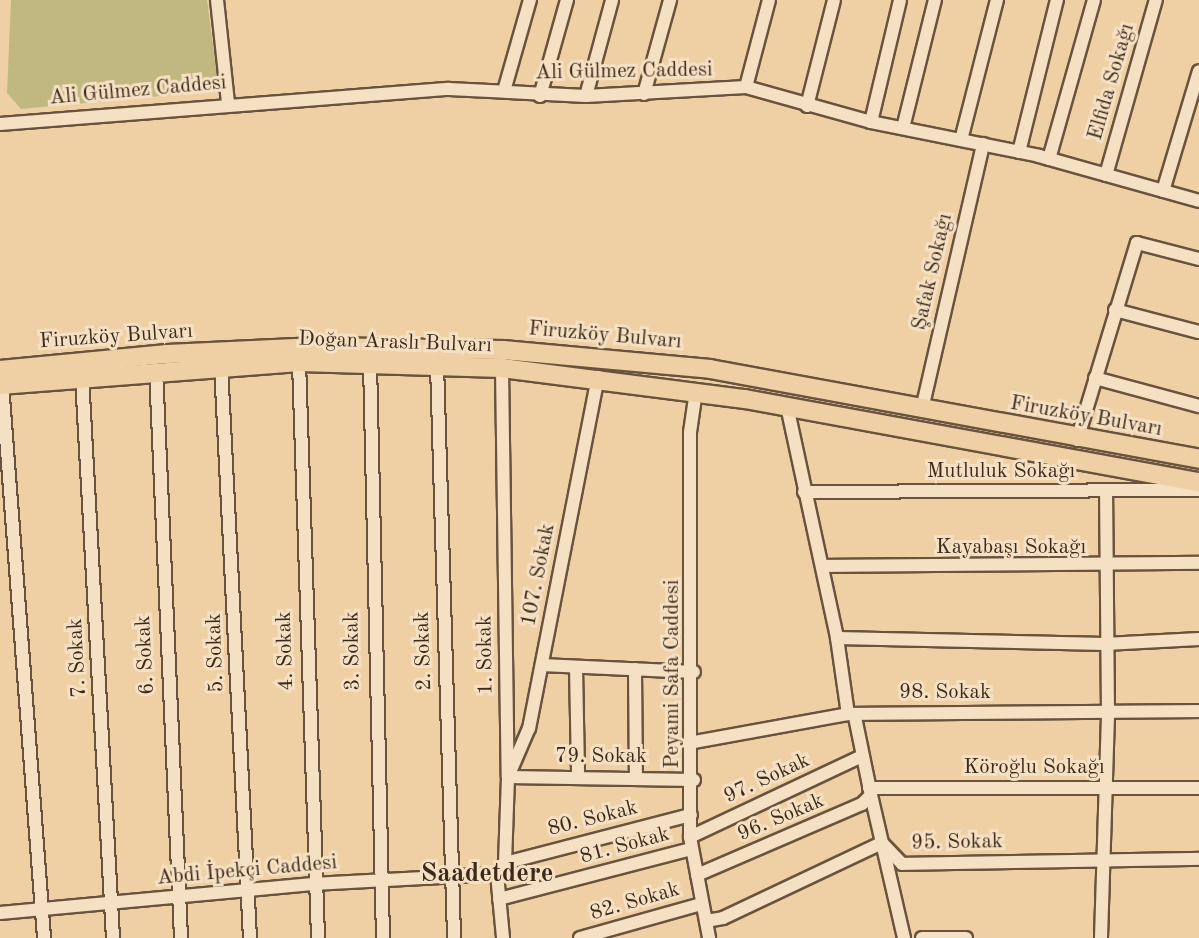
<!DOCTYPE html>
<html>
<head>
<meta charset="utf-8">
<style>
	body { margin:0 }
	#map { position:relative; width:1199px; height:938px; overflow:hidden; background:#efd0a5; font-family:"Old Standard TT",serif }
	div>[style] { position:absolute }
	.green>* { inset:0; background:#c1b881 }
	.roads { filter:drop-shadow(2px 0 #69533d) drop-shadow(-2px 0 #69533d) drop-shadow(0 2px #69533d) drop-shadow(0 -2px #69533d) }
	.street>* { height:12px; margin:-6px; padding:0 6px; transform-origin:6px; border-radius:6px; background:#f5e0c4 }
	.primary>* { height:18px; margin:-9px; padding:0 9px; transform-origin:9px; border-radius:9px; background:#efd0a5 }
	span { translate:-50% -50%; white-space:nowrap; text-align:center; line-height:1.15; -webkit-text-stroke:6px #f5e0c4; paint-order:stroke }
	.street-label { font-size:21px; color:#3c291a }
	.district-label { font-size:27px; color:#3c291a; font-weight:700 }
</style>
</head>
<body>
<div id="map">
	<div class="green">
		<div style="clip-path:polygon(11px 0,207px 0,217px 76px,204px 92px,21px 109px,7px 93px)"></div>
	</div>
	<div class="roads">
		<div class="street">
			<div style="left:217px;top:0;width:104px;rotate:83.9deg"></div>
			<div style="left:746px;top:87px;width:90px;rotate:-75.2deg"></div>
			<div style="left:504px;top:91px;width:95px;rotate:-74.1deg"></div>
			<div style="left:644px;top:94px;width:98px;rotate:-74.5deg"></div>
			<div style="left:540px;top:96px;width:100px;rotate:-74.3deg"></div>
			<div style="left:586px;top:96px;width:99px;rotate:-74.8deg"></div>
			<div style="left:807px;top:106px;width:109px;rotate:-75.7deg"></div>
			<div style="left:871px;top:122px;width:125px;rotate:-76.6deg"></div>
			<div style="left:0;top:124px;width:450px;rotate:-4.5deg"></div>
			<div style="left:449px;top:89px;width:137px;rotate:2.9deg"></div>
			<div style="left:586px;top:96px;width:160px;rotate:-3.2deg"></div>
			<div style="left:746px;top:87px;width:130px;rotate:15.6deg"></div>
			<div style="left:871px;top:122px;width:171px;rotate:11.4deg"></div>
			<div style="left:1039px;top:156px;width:166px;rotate:15.7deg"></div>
			<div style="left:903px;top:128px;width:132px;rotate:-76deg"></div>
			<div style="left:961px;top:140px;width:145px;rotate:-75.6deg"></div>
			<div style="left:1019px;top:152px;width:157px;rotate:-76deg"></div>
			<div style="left:1049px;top:159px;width:165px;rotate:-74.2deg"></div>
			<div style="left:1106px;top:175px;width:182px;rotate:-74.1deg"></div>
			<div style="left:1163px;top:191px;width:125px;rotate:-73.3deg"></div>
			<div style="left:1115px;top:310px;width:87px;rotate:14.7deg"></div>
			<div style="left:299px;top:362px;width:576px;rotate:88.11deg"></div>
			<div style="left:370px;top:362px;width:576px;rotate:88.71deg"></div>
			<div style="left:437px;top:364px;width:574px;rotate:88.3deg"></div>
			<div style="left:221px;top:366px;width:573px;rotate:87.1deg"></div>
			<div style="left:502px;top:368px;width:409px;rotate:89.2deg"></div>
			<div style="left:508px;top:777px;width:86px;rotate:92deg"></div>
			<div style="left:505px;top:863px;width:14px;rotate:126deg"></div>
			<div style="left:497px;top:874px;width:64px;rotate:84.6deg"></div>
			<div style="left:156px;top:370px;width:569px;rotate:87.48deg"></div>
			<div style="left:82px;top:377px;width:562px;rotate:86.84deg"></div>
			<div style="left:598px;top:377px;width:358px;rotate:101.1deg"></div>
			<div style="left:529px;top:728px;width:53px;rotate:113.2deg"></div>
			<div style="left:508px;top:777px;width:186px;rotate:0.9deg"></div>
			<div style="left:1095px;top:378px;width:108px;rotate:15.1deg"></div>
			<div style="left:2px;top:384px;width:556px;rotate:85.66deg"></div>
			<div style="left:696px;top:391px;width:41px;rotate:98.3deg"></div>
			<div style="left:690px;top:432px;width:405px;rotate:90deg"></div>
			<div style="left:690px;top:837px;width:103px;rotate:79.3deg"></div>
			<div style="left:787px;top:406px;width:237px;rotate:77.8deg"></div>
			<div style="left:837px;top:638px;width:268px;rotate:1.3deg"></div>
			<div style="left:1105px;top:644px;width:94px;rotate:-3deg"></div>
			<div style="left:922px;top:409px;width:272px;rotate:-77deg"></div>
			<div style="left:1077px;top:440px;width:206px;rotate:-73.1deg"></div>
			<div style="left:1137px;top:243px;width:64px;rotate:14.5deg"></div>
			<div style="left:804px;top:492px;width:395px;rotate:-0.3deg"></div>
			<div style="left:822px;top:566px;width:377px;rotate:-0.5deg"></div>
			<div style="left:837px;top:638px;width:77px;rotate:81.8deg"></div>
			<div style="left:542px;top:665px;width:152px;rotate:2.6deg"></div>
			<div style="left:576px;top:667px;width:108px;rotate:88.9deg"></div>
			<div style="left:635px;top:669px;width:106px;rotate:89.5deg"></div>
			<div style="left:694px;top:742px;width:157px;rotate:-10.3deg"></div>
			<div style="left:848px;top:714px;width:351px;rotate:-0.5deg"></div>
			<div style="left:869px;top:788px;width:330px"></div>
			<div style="left:871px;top:795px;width:147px;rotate:77deg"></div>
			<div style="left:690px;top:837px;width:188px;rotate:-25.2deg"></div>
			<div style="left:505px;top:863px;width:192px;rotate:-14.5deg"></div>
			<div style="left:697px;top:875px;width:180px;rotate:-23.3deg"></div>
			<div style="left:862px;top:804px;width:13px;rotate:-45deg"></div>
			<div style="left:871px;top:795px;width:80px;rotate:-101.6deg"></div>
			<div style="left:499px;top:899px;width:198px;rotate:-14.6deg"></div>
			<div style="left:0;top:913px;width:314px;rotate:-5.3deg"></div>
			<div style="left:313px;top:884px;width:184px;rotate:-3.1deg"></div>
			<div style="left:706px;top:921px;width:17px;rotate:-10deg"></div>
			<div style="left:723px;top:918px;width:176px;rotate:-25.3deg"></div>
			<div style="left:882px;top:843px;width:29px;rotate:46deg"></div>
			<div style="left:902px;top:864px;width:297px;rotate:-1deg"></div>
			<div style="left:580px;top:938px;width:126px;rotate:-15.7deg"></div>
			<div style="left:922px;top:938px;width:44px"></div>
			<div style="left:1101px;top:938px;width:224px;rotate:-88.2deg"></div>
			<div style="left:1108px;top:714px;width:223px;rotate:-90.5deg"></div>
		</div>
		<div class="primary">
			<div style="left:0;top:370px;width:168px;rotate:-5.5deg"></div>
			<div style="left:167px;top:354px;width:150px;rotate:-2.7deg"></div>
			<div style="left:317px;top:347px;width:186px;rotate:0.9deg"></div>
			<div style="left:503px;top:350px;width:208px;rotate:5.2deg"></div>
			<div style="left:710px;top:369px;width:497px;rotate:10.4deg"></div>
			<div style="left:0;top:385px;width:300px;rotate:-4.4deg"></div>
			<div style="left:299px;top:362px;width:203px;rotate:1.7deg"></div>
			<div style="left:502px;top:368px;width:245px;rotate:7.3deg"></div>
			<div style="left:745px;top:399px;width:462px;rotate:10.4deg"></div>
		</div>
	</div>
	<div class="street-label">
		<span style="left:624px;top:72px;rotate:-1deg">Ali Gülmez Caddesi</span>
		<span style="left:1112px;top:82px;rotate:-74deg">Elfida Sokağı</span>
		<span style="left:138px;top:91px;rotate:-5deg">Ali Gülmez Caddesi</span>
		<span style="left:933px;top:272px;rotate:-77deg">Şafak Sokağı</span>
		<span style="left:605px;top:336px;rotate:5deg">Firuzköy Bulvarı</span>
		<span style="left:116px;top:337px;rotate:-4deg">Firuzköy Bulvarı</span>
		<span style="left:395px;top:343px;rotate:2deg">Doğan Araslı Bulvarı</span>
		<span style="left:1086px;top:417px;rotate:10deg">Firuzköy Bulvarı</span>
		<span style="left:1001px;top:472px">Mutluluk Sokağı</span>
		<span style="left:1011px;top:548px">Kayabaşı Sokağı</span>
		<span style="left:539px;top:575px;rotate:-79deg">107. Sokak</span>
		<span style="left:286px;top:651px;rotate:-92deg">4. Sokak</span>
		<span style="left:353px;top:651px;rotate:-91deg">3. Sokak</span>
		<span style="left:424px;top:651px;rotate:-92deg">2. Sokak</span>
		<span style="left:216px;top:653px;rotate:-92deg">5. Sokak</span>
		<span style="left:146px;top:655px;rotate:-93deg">6. Sokak</span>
		<span style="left:486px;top:655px;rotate:-91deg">1. Sokak</span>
		<span style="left:78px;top:658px;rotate:-93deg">7. Sokak</span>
		<span style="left:673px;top:674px;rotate:-90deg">Peyami Safa Caddesi</span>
		<span style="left:945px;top:693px">98. Sokak</span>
		<span style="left:601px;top:757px">79. Sokak</span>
		<span style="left:1034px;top:768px">Köroğlu Sokağı</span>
		<span style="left:767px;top:779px;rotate:-25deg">97. Sokak</span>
		<span style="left:781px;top:818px;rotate:-23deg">96. Sokak</span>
		<span style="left:593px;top:819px;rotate:-14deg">80. Sokak</span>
		<span style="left:957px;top:843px;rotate:-1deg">95. Sokak</span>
		<span style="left:625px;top:846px;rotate:-15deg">81. Sokak</span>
		<span style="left:247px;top:871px;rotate:-5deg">Abdi İpekçi Caddesi</span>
		<span style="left:635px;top:902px;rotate:-16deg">82. Sokak</span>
	</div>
	<div class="district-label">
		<span style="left:487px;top:874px">Saadetdere</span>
	</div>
</div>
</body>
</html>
